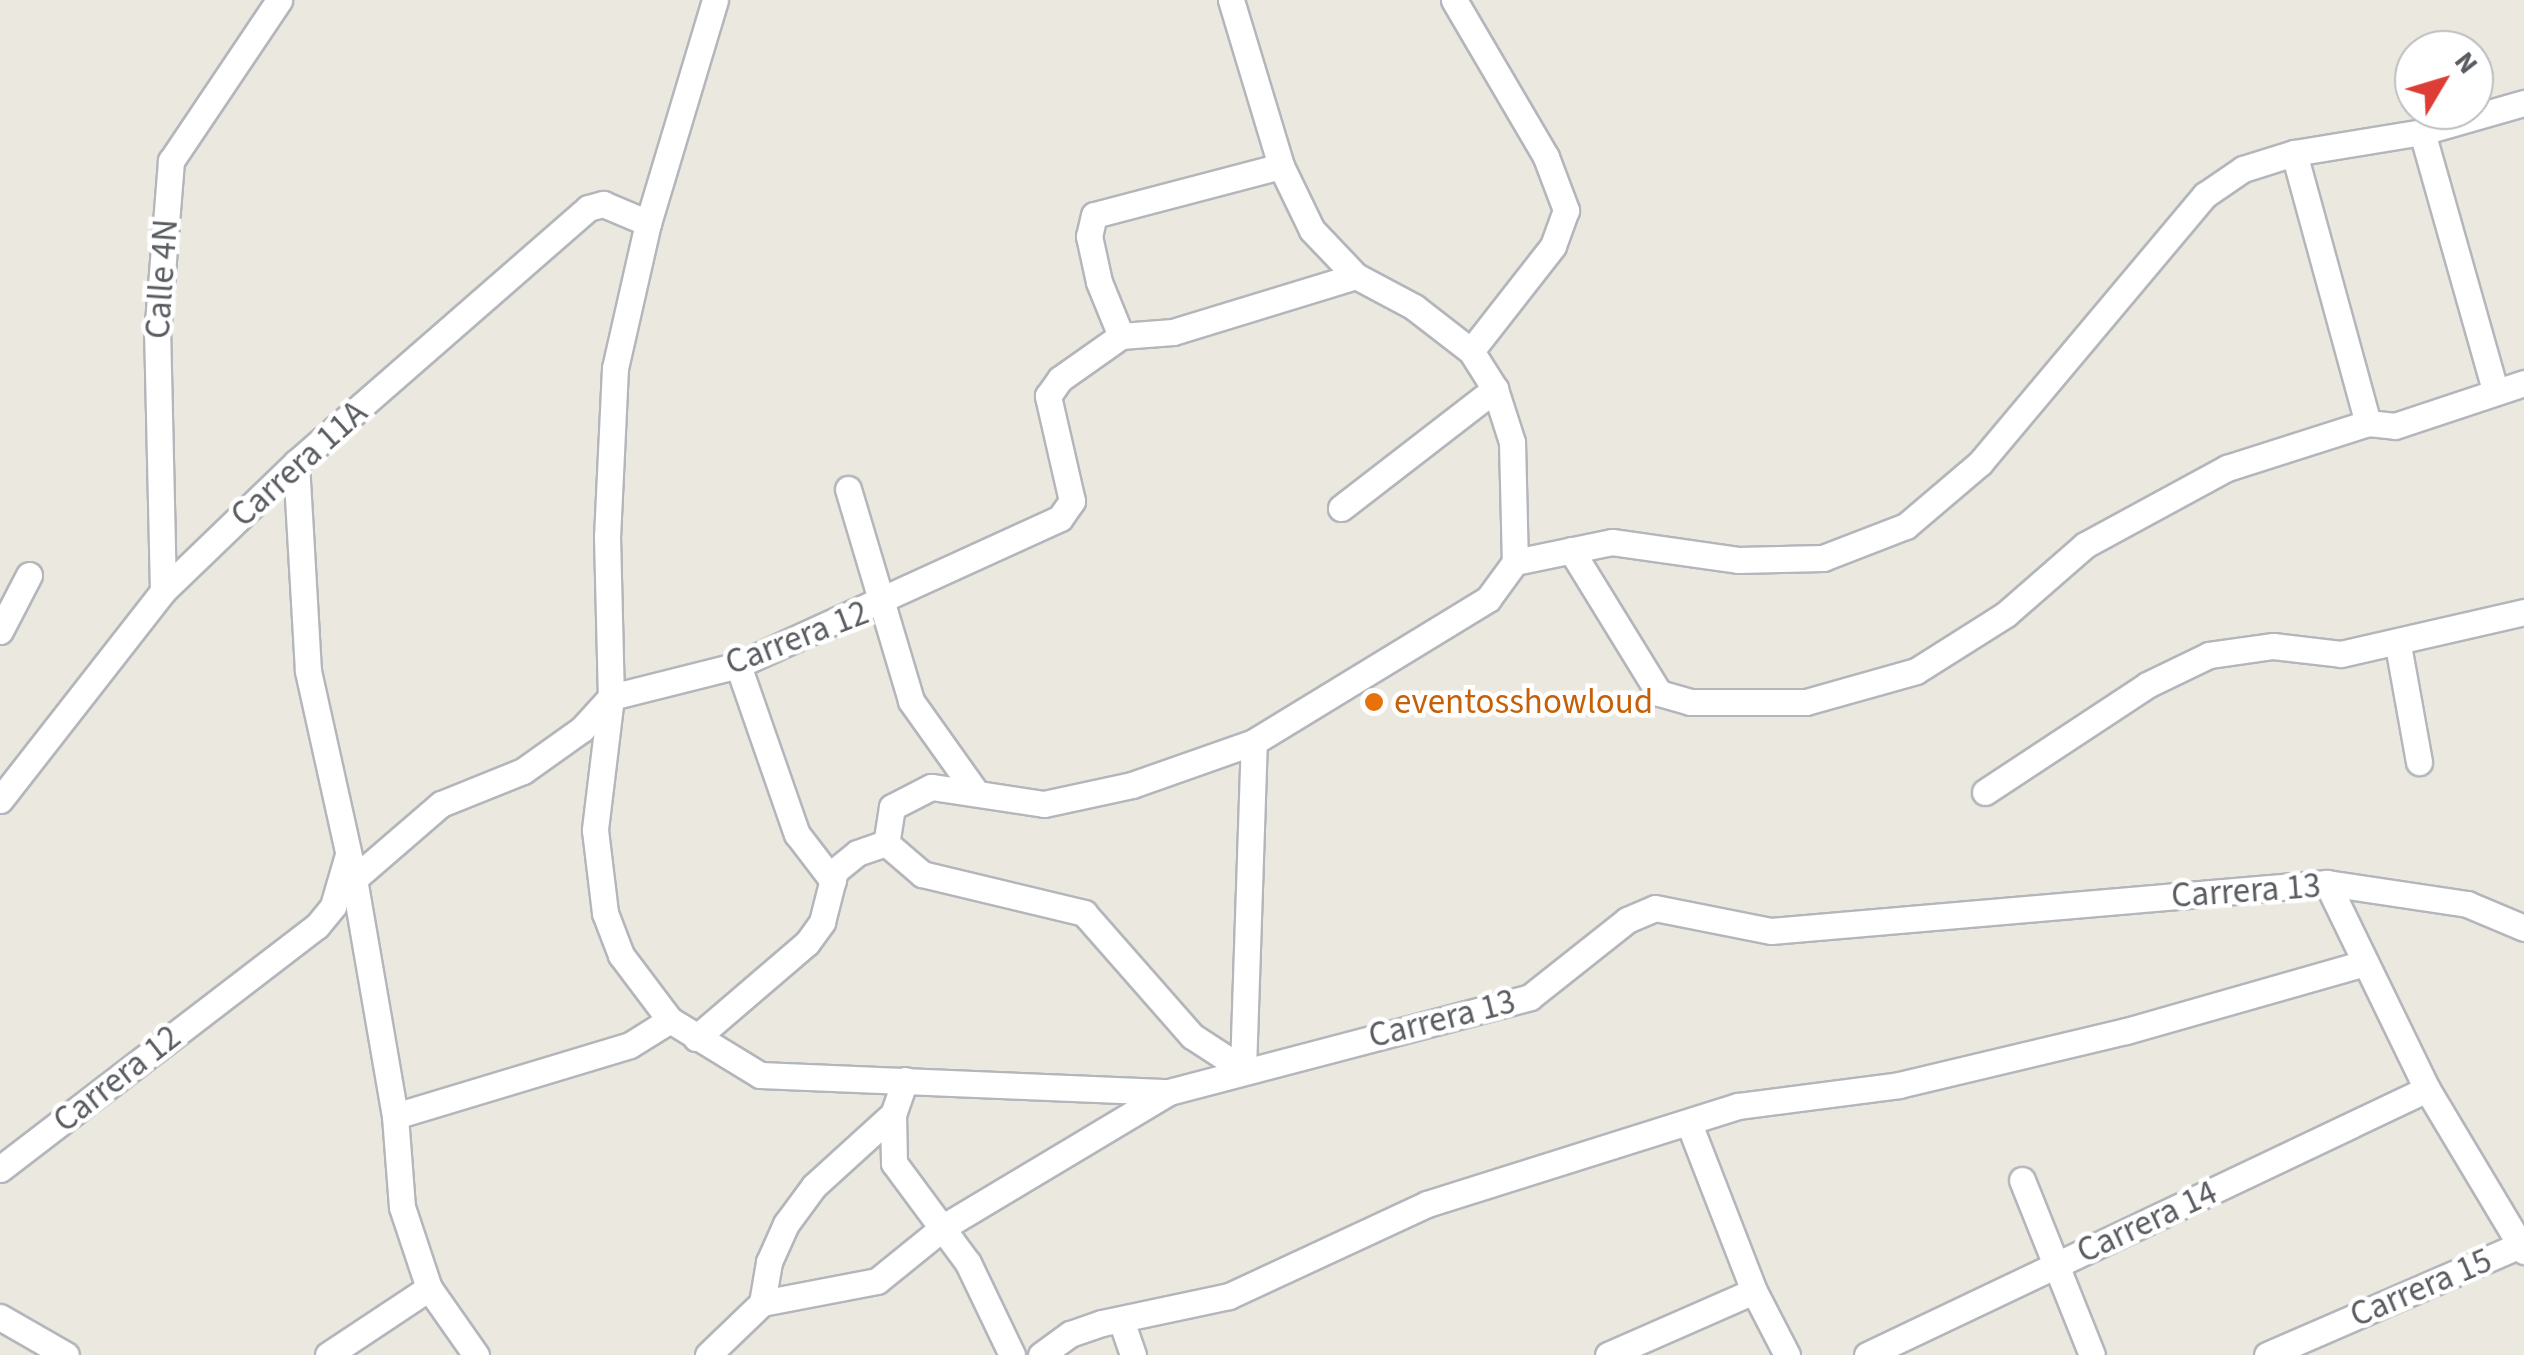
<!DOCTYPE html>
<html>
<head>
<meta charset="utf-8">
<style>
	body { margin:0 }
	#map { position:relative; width:2524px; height:1355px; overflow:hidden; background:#ebe8e0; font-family:"Source Sans 3",sans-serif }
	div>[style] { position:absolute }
	.roads { filter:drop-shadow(2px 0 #b3b6ba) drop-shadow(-2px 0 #b3b6ba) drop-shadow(0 2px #b3b6ba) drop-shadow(0 -2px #b3b6ba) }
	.minor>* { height:25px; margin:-12.5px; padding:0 12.5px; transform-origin:12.5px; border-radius:12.5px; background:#fff }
	.dots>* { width:28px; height:28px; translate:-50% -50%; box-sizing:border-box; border:5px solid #fff; border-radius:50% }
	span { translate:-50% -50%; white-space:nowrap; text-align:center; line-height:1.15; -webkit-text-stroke:9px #fff; paint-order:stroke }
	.street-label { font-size:35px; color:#595c60 }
	.food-label { font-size:35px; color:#c56008 }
	.left { translate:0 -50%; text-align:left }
	.north { position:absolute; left:2394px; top:30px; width:100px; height:100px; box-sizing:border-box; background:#fff; border:2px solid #bdbebf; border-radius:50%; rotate:52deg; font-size:28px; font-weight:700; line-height:40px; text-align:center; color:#595c60 }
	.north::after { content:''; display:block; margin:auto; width:35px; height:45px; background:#dd3d34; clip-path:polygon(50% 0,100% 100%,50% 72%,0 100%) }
</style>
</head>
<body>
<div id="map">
	<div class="roads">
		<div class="minor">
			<div style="left:715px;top:0;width:233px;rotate:106.7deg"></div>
			<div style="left:648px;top:223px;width:149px;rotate:102.8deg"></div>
			<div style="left:615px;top:368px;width:168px;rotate:92.7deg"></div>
			<div style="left:607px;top:536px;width:161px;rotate:88.6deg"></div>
			<div style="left:611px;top:697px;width:134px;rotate:96.9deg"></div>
			<div style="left:595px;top:830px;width:84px;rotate:83.1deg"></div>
			<div style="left:605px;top:913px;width:45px;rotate:69.1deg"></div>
			<div style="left:621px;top:955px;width:81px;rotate:53deg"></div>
			<div style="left:670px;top:1020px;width:105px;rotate:31.4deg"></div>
			<div style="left:760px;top:1075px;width:409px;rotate:2.4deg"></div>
			<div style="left:1231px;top:0;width:173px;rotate:73.2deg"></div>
			<div style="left:1281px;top:166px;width:71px;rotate:64.2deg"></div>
			<div style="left:1312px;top:230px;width:64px;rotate:46.3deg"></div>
			<div style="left:1356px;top:276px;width:66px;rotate:28.1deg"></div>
			<div style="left:1414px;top:307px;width:72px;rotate:37.7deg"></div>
			<div style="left:1471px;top:351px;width:45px;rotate:57.7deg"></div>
			<div style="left:1495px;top:389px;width:56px;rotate:72.2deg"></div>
			<div style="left:1512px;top:442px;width:120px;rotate:88.6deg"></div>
			<div style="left:1515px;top:562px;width:46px;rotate:126.1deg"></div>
			<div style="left:1488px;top:599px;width:274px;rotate:148.6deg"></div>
			<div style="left:1254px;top:742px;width:129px;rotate:160.6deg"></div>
			<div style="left:1132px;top:785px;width:90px;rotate:167.8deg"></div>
			<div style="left:1044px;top:804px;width:114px;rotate:-171.4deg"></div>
			<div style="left:931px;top:787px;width:44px;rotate:152.9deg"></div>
			<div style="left:892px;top:807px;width:36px;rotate:99deg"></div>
			<div style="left:886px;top:843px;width:48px;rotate:40.7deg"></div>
			<div style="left:922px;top:874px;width:167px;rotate:13.5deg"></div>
			<div style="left:1084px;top:913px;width:164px;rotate:48.7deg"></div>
			<div style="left:1192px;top:1036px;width:61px;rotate:32.9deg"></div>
			<div style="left:1454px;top:0;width:182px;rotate:59.6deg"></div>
			<div style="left:1546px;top:157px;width:57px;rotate:69.3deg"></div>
			<div style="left:1566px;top:210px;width:38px;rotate:110deg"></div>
			<div style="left:1553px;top:246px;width:133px;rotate:128deg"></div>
			<div style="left:2422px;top:132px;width:268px;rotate:74.2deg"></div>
			<div style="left:2294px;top:153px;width:280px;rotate:74.7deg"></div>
			<div style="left:1281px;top:166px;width:193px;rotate:165.3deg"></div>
			<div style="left:1094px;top:215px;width:22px;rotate:103deg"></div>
			<div style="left:1089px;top:236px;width:47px;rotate:77.7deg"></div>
			<div style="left:1099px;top:282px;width:58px;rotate:67.8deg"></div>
			<div style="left:1121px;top:336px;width:52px;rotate:-4.4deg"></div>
			<div style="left:1173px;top:332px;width:191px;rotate:-17deg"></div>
			<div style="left:296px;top:463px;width:208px;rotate:86.7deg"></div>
			<div style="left:308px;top:671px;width:213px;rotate:77.5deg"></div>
			<div style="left:354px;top:879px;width:241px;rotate:80.2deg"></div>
			<div style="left:395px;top:1116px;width:91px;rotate:85.6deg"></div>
			<div style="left:402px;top:1207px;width:85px;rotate:71.6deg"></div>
			<div style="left:429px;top:1288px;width:82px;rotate:55deg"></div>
			<div style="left:848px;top:489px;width:221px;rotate:73.4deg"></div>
			<div style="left:911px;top:701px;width:110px;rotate:54.6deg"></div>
			<div style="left:1341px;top:508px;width:195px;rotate:-37.7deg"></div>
			<div style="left:1571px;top:550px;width:168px;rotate:58.4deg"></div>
			<div style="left:1659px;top:693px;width:32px;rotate:16deg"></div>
			<div style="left:1690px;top:702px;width:116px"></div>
			<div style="left:1806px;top:702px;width:114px;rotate:-15.7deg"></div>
			<div style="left:1916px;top:671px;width:107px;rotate:-32.3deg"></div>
			<div style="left:2006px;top:614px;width:105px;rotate:-41.1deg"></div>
			<div style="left:2085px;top:545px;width:162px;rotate:-28.5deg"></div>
			<div style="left:2227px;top:468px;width:148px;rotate:-17.7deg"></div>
			<div style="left:2368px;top:423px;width:27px;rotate:6deg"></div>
			<div style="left:2395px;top:426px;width:136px;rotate:-18.4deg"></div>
			<div style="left:1515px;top:562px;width:99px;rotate:-11.7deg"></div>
			<div style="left:1612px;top:542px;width:127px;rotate:8.1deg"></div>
			<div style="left:1738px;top:560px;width:85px;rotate:-1.3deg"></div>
			<div style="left:1823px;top:558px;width:89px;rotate:-21.1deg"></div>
			<div style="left:1906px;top:526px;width:97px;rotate:-40.4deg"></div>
			<div style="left:1980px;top:463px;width:350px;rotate:-50deg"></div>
			<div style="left:2205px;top:195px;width:46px;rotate:-34.4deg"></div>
			<div style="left:2243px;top:169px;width:53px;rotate:-17.4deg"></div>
			<div style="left:2294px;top:153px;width:130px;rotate:-9.3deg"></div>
			<div style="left:2422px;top:132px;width:106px;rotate:-15.9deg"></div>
			<div style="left:163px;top:591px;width:256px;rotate:-91.3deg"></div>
			<div style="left:157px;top:335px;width:175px;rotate:-85.4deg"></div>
			<div style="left:171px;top:161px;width:194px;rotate:-56.1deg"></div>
			<div style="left:0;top:631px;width:63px;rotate:-62.6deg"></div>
			<div style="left:2398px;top:645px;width:119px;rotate:79.8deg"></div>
			<div style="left:738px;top:665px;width:179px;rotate:70.8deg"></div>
			<div style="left:797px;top:834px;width:59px;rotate:52.5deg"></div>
			<div style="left:1985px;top:792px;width:194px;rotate:-33.4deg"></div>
			<div style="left:2147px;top:685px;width:69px;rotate:-25.8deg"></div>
			<div style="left:2209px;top:655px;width:65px;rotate:-8deg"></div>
			<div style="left:2273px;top:646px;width:68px;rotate:6.7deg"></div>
			<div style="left:2341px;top:654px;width:188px;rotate:-12.9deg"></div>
			<div style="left:0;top:800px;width:265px;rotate:-52deg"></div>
			<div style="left:163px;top:591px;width:185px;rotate:-43.9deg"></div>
			<div style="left:296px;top:463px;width:388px;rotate:-41.1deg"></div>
			<div style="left:588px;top:208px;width:16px;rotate:-15deg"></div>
			<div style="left:603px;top:204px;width:49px;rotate:22.9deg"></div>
			<div style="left:354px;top:879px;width:115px;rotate:-40.8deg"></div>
			<div style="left:441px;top:804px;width:88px;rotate:-21.9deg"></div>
			<div style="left:523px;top:771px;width:72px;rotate:-35.4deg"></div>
			<div style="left:582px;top:729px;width:43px;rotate:-47.8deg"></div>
			<div style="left:611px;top:697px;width:131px;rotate:-14.1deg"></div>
			<div style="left:738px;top:665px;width:354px;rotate:-24.5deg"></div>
			<div style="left:1060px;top:518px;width:21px;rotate:-55deg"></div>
			<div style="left:1072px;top:501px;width:108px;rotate:-102.9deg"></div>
			<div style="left:1048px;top:396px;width:21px;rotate:-55deg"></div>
			<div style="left:1060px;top:379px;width:75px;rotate:-35.2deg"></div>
			<div style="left:2327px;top:883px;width:229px;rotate:64.1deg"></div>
			<div style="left:2427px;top:1089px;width:189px;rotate:59.1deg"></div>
			<div style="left:696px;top:1038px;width:146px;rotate:-40.6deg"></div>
			<div style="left:807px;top:943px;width:26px;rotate:-54deg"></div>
			<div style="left:822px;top:922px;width:53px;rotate:-75.7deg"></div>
			<div style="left:835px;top:871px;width:28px;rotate:-39deg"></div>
			<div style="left:857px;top:853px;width:31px;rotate:-19deg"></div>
			<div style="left:1243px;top:1069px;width:327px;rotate:-88.1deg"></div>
			<div style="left:905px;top:1080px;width:36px;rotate:109deg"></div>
			<div style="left:893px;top:1114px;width:49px;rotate:88.8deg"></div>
			<div style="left:894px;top:1163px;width:124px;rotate:53.5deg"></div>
			<div style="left:968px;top:1263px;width:102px;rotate:64.4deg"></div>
			<div style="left:395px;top:1116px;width:245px;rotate:-16.8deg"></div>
			<div style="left:630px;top:1045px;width:47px;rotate:-32deg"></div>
			<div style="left:1690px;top:1126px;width:177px;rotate:68.8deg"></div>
			<div style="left:1754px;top:1291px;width:72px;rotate:62.7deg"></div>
			<div style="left:0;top:1169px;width:399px;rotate:-37.5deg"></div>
			<div style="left:317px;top:926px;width:26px;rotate:-51deg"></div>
			<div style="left:333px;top:906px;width:50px;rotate:-73.7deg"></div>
			<div style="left:2022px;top:1180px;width:188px;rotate:68.2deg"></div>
			<div style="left:762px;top:1303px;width:42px;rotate:-80.3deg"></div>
			<div style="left:769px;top:1262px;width:42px;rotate:-65.9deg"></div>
			<div style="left:786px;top:1224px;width:47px;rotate:-53.6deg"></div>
			<div style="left:814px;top:1186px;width:107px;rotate:-42.3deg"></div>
			<div style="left:0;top:1317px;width:76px;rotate:29.9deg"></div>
			<div style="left:1121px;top:1320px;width:37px;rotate:71deg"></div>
			<div style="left:328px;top:1355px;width:121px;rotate:-33.6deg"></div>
			<div style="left:708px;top:1355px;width:75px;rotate:-43.9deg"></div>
			<div style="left:762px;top:1303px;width:117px;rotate:-10.8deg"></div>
			<div style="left:877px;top:1281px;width:87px;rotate:-39deg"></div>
			<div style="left:945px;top:1226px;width:261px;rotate:-30.9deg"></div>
			<div style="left:1169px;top:1092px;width:373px;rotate:-14.7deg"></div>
			<div style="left:1530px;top:997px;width:124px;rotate:-38.4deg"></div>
			<div style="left:1627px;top:920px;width:30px;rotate:-23deg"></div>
			<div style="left:1655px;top:908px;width:118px;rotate:11.2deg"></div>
			<div style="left:1771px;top:931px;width:558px;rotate:-4.93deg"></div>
			<div style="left:2327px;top:883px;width:142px;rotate:8.5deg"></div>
			<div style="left:2467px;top:904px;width:62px;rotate:22.8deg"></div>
			<div style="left:1041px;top:1355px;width:36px;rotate:-36deg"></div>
			<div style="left:1070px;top:1334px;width:34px;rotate:-19deg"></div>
			<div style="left:1102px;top:1323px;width:130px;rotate:-12deg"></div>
			<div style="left:1229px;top:1296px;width:218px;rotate:-24.9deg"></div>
			<div style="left:1427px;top:1204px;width:326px;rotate:-17.5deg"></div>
			<div style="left:1738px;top:1106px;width:162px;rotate:-7.4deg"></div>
			<div style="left:1899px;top:1085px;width:233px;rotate:-13.4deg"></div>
			<div style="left:2126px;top:1031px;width:248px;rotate:-15.9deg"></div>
			<div style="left:1608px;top:1355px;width:159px;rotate:-23.7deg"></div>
			<div style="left:1867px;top:1355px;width:620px;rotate:-25.41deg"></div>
			<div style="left:2267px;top:1355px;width:276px;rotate:-23.5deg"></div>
		</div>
	</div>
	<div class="dots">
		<div style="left:1374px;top:702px;background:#e8710a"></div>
	</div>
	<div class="street-label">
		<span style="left:162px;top:279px;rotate:-86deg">Calle 4N</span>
		<span style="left:299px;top:464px;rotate:-42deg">Carrera 11A</span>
		<span style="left:797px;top:638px;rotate:-21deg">Carrera 12</span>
		<span style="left:2246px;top:891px;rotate:-4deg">Carrera 13</span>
		<span style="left:1442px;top:1019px;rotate:-14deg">Carrera 13</span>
		<span style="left:117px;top:1079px;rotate:-38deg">Carrera 12</span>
		<span style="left:2147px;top:1222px;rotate:-25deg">Carrera 14</span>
		<span style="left:2421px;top:1288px;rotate:-23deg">Carrera 15</span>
	</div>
	<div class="food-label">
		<span class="left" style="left:1394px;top:702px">eventosshowloud</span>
	</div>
	<div class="north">N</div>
</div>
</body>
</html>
